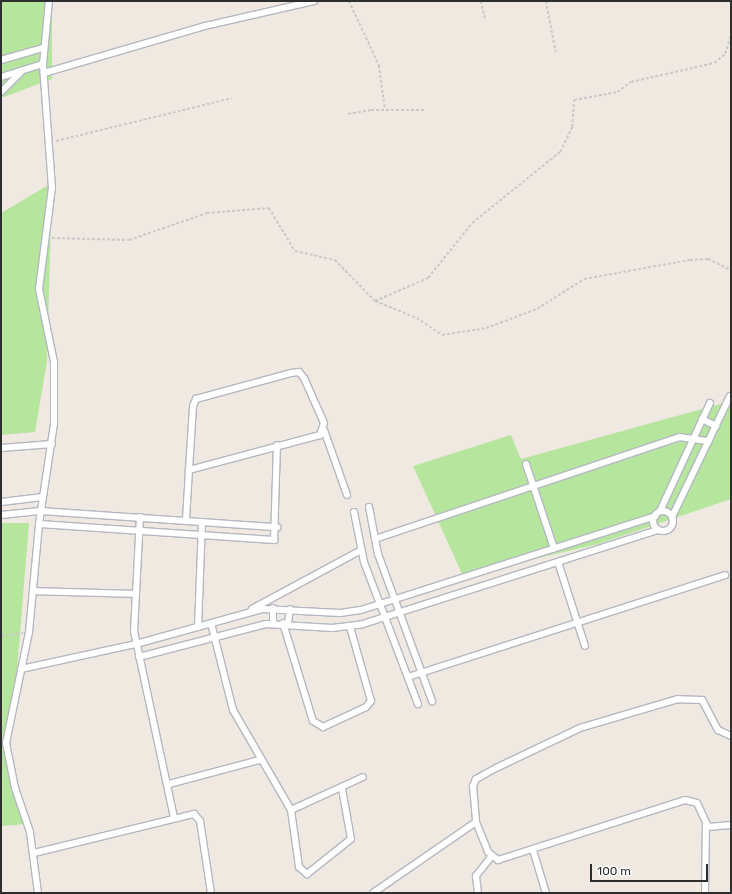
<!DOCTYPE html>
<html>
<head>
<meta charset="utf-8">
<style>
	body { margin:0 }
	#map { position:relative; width:732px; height:894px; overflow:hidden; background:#efe9e1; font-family:Rubik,sans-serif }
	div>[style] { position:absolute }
	.green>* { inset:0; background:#b6e59e }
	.path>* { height:1.5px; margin-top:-0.75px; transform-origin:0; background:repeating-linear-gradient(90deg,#c9c9c9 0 3px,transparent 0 5px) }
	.roads { filter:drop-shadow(1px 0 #b4b7c1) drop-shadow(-1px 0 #b4b7c1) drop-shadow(0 1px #b4b7c1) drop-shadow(0 -1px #b4b7c1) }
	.minor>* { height:6px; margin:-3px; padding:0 3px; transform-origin:3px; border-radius:3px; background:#fff }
	.minor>.ring { margin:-3px; padding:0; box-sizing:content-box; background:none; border:6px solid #fff; border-radius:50% }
	span { translate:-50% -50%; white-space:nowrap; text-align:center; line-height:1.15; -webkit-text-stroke:3px #fff; paint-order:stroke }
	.frame { position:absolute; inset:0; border:2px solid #2e2e2e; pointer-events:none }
	.scale { position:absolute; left:590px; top:864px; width:118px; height:18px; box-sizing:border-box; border:2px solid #2e2e2e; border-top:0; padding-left:5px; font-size:12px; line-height:14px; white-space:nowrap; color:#2e2e2e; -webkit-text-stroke:3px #fff; paint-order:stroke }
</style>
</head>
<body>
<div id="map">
	<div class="green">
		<div style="clip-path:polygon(1px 1px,52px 1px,52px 79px,1px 98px)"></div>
		<div style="clip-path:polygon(52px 183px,47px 361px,35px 432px,1px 435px,1px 213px)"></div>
		<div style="clip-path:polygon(731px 401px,731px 499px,598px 544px,463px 576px,413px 466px,511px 435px,521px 459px)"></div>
		<div style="clip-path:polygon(1px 523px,29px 523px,17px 670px,4px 737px,27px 824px,1px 826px)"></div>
	</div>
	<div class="path">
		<div style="left:349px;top:1px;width:71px;rotate:64.9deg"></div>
		<div style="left:379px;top:65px;width:44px;rotate:82.2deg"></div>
		<div style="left:481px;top:1px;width:18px;rotate:77deg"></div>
		<div style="left:546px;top:1px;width:52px;rotate:78.9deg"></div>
		<div style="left:348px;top:114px;width:23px;rotate:-10deg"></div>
		<div style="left:371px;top:110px;width:55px"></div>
		<div style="left:56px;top:141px;width:181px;rotate:-13.7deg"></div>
		<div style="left:52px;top:238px;width:77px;rotate:1.5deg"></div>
		<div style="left:129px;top:240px;width:83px;rotate:-19.1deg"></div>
		<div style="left:207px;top:213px;width:62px;rotate:-4.6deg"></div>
		<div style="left:269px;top:208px;width:50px;rotate:58.8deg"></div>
		<div style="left:295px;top:251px;width:41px;rotate:12.7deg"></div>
		<div style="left:335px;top:260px;width:57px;rotate:45.7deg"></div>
		<div style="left:375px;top:301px;width:45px;rotate:22deg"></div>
		<div style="left:417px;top:318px;width:30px;rotate:34deg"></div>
		<div style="left:442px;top:335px;width:45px;rotate:-9deg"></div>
		<div style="left:486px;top:328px;width:54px;rotate:-20.4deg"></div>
		<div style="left:537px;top:309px;width:56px;rotate:-32.6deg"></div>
		<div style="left:584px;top:279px;width:108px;rotate:-10.2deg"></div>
		<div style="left:690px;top:260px;width:18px;rotate:-3deg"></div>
		<div style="left:708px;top:259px;width:25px;rotate:26deg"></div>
		<div style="left:375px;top:301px;width:58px;rotate:-23.5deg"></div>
		<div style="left:428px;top:278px;width:70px;rotate:-51.3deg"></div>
		<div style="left:472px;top:223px;width:113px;rotate:-38.9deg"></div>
		<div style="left:560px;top:152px;width:28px;rotate:-64deg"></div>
		<div style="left:572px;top:127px;width:27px;rotate:-86deg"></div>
		<div style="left:574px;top:100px;width:44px;rotate:-10.5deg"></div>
		<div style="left:617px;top:92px;width:17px;rotate:-36deg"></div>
		<div style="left:631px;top:82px;width:85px;rotate:-12.9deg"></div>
		<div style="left:714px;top:63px;width:14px;rotate:-39deg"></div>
		<div style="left:725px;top:54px;width:21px;rotate:-73deg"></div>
		<div style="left:1px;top:636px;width:22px;rotate:-8deg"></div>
	</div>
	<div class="roads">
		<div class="minor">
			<div style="left:1px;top:60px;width:44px;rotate:-15.9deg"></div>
			<div style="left:44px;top:73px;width:168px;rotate:-16.3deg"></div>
			<div style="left:205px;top:26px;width:112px;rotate:-12.9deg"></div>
			<div style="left:1px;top:77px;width:44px;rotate:-17.2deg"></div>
			<div style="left:1px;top:92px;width:28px;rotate:-45deg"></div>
			<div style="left:702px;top:419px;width:16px;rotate:27deg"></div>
			<div style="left:324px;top:430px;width:69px;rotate:70.5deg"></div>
			<div style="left:1px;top:448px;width:51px;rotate:-4.5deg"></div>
			<div style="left:526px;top:464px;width:89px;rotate:71.6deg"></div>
			<div style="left:1px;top:502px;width:42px;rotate:-6.8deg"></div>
			<div style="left:369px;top:507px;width:48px;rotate:79.2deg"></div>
			<div style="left:378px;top:554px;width:157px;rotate:69.8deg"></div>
			<div style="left:660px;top:511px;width:119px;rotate:-65.2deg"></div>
			<div class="ring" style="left:653px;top:511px;width:14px;height:14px"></div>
			<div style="left:354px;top:512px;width:51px;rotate:78.7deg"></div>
			<div style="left:364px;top:562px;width:152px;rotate:69.2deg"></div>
			<div style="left:1px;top:515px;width:39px;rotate:-6deg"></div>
			<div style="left:40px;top:511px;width:238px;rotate:3.9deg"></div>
			<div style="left:140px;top:517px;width:114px;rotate:93deg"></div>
			<div style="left:134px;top:631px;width:190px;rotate:77.9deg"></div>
			<div style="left:672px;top:517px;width:134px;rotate:-64.4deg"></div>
			<div style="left:186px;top:520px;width:50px;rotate:-86.6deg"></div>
			<div style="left:189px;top:470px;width:64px;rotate:-86.4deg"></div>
			<div style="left:193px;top:406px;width:8px;rotate:-67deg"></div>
			<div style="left:196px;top:399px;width:98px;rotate:-15.3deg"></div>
			<div style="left:291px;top:373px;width:8px;rotate:-7deg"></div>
			<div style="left:299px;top:372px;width:8px;rotate:50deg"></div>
			<div style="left:304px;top:378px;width:49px;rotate:66deg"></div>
			<div style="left:324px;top:423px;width:13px;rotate:108deg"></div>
			<div style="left:320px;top:435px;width:136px;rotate:165deg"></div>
			<div style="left:39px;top:524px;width:236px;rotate:3.9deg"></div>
			<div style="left:274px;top:540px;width:95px;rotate:-88.2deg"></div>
			<div style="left:375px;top:539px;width:321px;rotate:-18.5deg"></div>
			<div style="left:679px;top:437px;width:30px;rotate:8deg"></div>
			<div style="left:558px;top:562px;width:88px;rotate:72.2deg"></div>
			<div style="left:33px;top:591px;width:102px;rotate:1.7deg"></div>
			<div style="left:252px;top:609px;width:124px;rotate:-28.4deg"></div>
			<div style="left:211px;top:623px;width:90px;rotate:75.8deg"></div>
			<div style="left:233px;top:710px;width:116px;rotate:59.9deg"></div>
			<div style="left:291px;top:810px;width:79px;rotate:-24.6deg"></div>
			<div style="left:273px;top:623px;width:15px;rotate:-90deg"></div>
			<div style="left:283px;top:623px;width:102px;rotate:73deg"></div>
			<div style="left:313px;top:721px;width:12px;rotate:31deg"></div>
			<div style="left:323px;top:727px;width:47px;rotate:-24.9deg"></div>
			<div style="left:366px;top:707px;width:8px;rotate:-50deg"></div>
			<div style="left:371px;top:701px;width:77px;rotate:-105.8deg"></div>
			<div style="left:288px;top:623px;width:14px;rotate:-82deg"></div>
			<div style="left:198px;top:627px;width:105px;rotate:-87.8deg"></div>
			<div style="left:139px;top:657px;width:131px;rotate:-14.6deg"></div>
			<div style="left:266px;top:624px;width:66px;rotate:3.5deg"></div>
			<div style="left:332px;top:628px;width:31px;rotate:-7deg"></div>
			<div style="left:363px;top:624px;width:310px;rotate:-17.7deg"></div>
			<div style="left:21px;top:669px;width:118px;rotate:-12.3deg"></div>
			<div style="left:136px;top:644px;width:131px;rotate:-15.5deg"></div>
			<div style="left:262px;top:609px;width:78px;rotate:2.9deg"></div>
			<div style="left:340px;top:613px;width:21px;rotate:-8deg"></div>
			<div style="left:361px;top:610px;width:309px;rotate:-17.7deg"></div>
			<div style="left:408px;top:677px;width:333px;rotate:-17.8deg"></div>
			<div style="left:731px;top:736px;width:14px;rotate:-155deg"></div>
			<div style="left:718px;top:730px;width:34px;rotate:-118deg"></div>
			<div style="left:702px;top:700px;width:24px;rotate:-178deg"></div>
			<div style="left:678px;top:699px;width:102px;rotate:163.5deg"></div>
			<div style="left:580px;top:728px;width:93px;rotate:154.5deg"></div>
			<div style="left:496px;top:768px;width:23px;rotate:151deg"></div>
			<div style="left:476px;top:779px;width:8px;rotate:113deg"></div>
			<div style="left:473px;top:786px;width:36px;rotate:85deg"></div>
			<div style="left:476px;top:822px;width:32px;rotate:68deg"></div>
			<div style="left:488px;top:852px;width:13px;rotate:39deg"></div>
			<div style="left:498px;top:860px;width:196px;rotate:-17.8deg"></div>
			<div style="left:685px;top:800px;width:12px;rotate:14deg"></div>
			<div style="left:697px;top:803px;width:26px;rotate:65deg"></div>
			<div style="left:708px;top:827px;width:23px;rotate:-5deg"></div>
			<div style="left:169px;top:784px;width:93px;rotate:-14.9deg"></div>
			<div style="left:291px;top:810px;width:58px;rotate:82deg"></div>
			<div style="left:299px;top:867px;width:11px;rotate:41deg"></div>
			<div style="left:307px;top:874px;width:56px;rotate:-38.5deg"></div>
			<div style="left:351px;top:839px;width:51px;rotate:-100.2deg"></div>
			<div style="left:533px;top:850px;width:45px;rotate:73.2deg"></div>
			<div style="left:34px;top:853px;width:165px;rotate:-13.7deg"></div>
			<div style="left:194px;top:814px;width:9px;rotate:49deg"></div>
			<div style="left:200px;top:821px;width:73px;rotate:81.3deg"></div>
			<div style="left:38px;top:893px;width:62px;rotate:-97.5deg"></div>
			<div style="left:30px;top:832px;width:46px;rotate:-108.8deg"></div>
			<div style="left:15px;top:788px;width:46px;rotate:-101.3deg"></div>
			<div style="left:6px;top:743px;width:113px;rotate:-78.3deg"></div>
			<div style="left:29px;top:632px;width:108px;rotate:-84.7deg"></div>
			<div style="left:39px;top:524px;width:101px;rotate:-81.5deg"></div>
			<div style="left:54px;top:424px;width:62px;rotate:-90deg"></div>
			<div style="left:54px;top:362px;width:75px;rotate:-101.6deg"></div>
			<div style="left:39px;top:289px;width:102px;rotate:-82.7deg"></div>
			<div style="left:52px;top:188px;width:124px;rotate:-94.2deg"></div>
			<div style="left:43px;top:64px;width:63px;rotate:-84.6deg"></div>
			<div style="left:373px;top:893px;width:125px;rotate:-34.6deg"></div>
			<div style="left:478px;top:893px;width:17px;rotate:-97deg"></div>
			<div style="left:476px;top:876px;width:24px;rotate:-52deg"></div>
			<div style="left:705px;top:893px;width:68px;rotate:-89.2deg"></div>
		</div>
	</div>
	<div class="frame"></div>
	<div class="scale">100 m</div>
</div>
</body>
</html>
